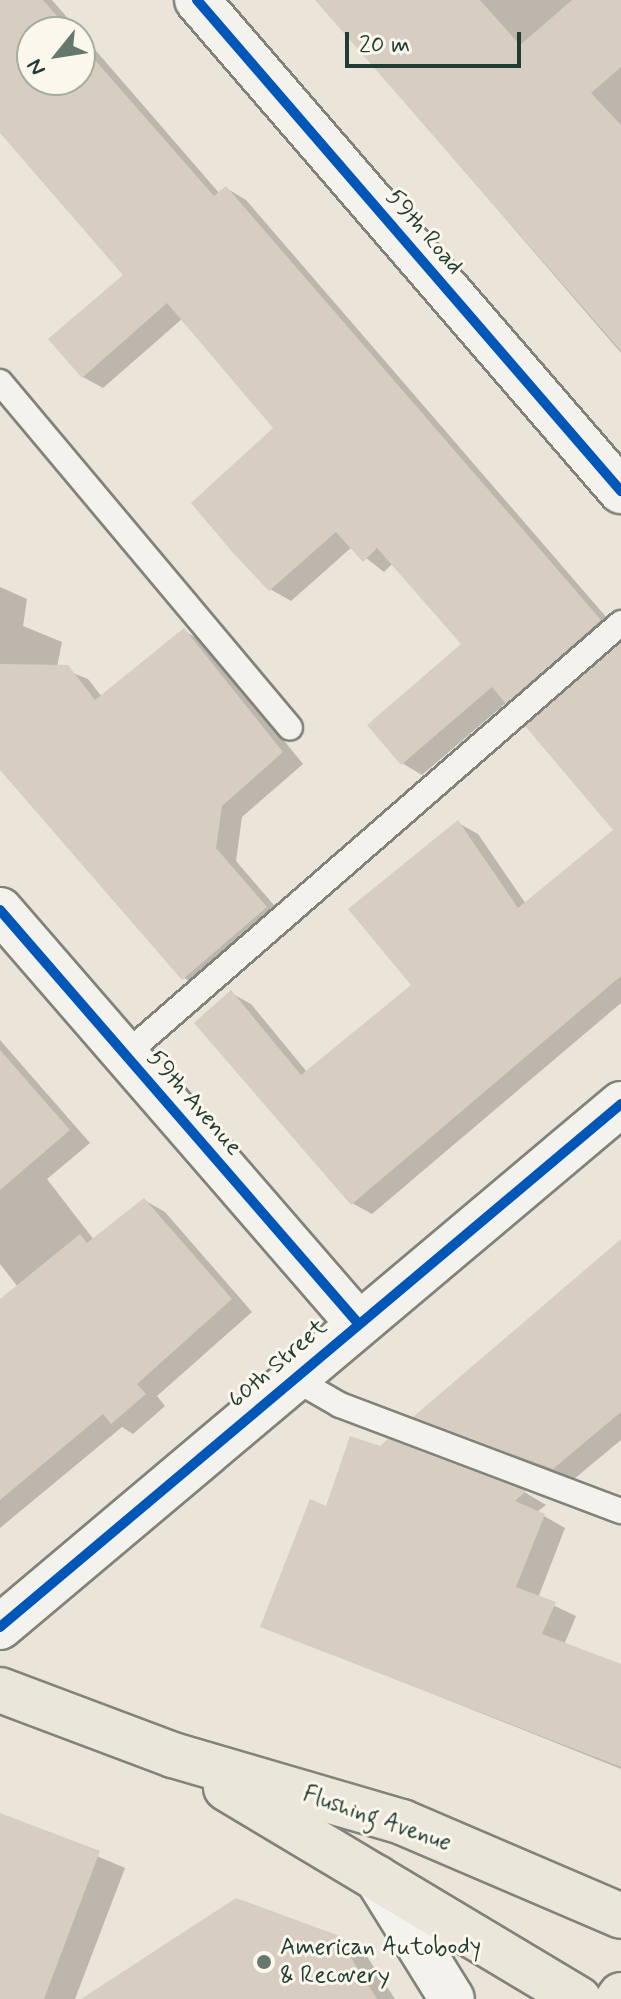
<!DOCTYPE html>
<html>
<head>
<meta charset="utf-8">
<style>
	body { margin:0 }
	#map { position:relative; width:621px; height:1999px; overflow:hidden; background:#ebe4d9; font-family:Mynerve,sans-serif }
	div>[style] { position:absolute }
	.shadow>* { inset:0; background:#0003 }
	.building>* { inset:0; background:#d7cdc0 }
	.roads { filter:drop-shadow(2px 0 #80837c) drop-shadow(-2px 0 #80837c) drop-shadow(0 2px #80837c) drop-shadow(0 -2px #80837c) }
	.lane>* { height:24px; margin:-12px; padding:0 12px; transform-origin:12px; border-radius:12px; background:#f4f2ed }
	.street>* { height:44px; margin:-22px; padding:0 22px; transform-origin:22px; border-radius:22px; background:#f4f2ed }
	.primary>* { height:44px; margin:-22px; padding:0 22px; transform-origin:22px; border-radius:22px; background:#ebe6da }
	.cycleway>* { height:10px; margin:-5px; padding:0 5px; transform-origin:5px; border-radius:5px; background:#0057b8 }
	.dots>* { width:22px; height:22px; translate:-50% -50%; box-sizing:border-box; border:4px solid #fbf7ec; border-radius:50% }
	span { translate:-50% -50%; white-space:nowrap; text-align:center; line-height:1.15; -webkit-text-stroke:6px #fbf7ec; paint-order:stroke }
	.street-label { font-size:24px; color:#1f3d34 }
	.poi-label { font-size:24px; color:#1f3d34 }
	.left { translate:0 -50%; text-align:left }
	.north { position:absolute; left:16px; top:16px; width:80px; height:80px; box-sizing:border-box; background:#fbf7ec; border:2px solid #a3ada2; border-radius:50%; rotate:240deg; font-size:22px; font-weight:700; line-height:32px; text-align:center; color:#1f3d34 }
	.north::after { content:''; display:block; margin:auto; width:28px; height:36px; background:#66776e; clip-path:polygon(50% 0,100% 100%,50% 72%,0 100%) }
	.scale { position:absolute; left:345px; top:32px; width:176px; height:36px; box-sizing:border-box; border:4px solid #1f3d34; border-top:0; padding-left:10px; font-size:24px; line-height:28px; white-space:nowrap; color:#1f3d34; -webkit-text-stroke:6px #fbf7ec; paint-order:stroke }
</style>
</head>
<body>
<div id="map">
	<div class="shadow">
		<div style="clip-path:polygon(evenodd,0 0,52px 0,220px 194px,226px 188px,246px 200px,620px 633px,527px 714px,507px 702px,422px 775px,402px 763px,464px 645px,393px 563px,384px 572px,352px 547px,291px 601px,270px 589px,276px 428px,183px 318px,103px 388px,83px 377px,126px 275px,0 129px,0 0,32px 32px,80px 32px,80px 80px,32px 80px,32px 32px)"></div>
		<div style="clip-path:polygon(317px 0,621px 0,621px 353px)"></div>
		<div style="clip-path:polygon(0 587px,27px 599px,23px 626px,62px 642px,57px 667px,88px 679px,102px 697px,184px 631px,204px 642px,303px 764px,242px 817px,236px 861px,286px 919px,204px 990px,184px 978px,0 766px)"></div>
		<div style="clip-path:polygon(621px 646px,621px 1003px,372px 1214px,352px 1203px,231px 993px,251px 1004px,307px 1072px,413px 985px,458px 823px,478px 834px,526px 904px,616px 830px)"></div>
		<div style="clip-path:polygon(0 1040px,90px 1143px,47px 1179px,94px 1240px,144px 1200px,165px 1212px,252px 1312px,157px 1396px,165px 1406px,133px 1434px,122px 1427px,0 1528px,0 1303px,18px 1287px,0 1264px)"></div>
		<div style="clip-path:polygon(621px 1244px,621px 1440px,574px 1479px,417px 1416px)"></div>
		<div style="clip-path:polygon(388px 1441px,526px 1493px,546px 1505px,537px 1512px,565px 1528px,538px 1598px,576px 1616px,564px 1645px,621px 1667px,621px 1769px,263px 1626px,327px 1508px)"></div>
		<div style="clip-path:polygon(0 1815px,125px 1868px,75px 1999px,30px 1999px,0 1988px)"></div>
		<div style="clip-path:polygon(336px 1936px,364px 1952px,395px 1999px,85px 1999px)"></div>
	</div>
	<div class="building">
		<div style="clip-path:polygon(0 0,43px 0,71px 32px,32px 32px,32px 80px,80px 80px,80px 43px,214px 196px,226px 186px,601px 620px,506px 704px,492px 687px,401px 765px,367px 725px,461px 644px,377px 548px,363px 562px,336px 532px,269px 591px,234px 554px,191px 503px,273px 428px,167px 303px,82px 378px,48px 339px,123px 275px,0 133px)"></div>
		<div style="clip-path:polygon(315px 0,480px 0,520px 45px,572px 0,621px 0,621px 67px,591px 93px,621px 125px,621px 351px)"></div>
		<div style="clip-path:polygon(184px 628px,283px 752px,222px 806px,216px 848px,267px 907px,182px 980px,0 770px,0 664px,68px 665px,95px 700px)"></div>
		<div style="clip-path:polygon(621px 643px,621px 976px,351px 1205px,194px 1023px,231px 990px,301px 1075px,411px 985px,348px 909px,458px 820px,518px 908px,613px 830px,525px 726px)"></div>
		<div style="clip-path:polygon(0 1050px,70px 1130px,0 1190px)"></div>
		<div style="clip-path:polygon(144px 1198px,232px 1299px,137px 1384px,146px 1394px,111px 1424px,103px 1414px,0 1500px,0 1299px,80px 1234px,87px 1243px)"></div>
		<div style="clip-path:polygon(621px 1239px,621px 1412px,553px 1469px,413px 1417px)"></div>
		<div style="clip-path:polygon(350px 1436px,380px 1446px,388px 1439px,526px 1491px,515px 1501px,545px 1514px,516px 1587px,556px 1602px,542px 1634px,621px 1664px,621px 1767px,260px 1627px,310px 1499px,326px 1506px)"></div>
		<div style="clip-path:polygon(0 1813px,100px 1851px,44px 1999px,0 1999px)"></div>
		<div style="clip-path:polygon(236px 1898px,337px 1935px,377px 1999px,81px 1999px)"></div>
	</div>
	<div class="roads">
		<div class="lane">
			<div style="left:0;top:382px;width:451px;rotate:50deg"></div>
			<div style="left:125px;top:1055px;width:658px;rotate:-41.05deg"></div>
			<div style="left:293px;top:1378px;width:54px;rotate:29.9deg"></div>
			<div style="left:340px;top:1405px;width:300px;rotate:20.7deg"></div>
		</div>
		<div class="street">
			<div style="left:197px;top:0;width:649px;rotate:49.19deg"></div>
			<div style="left:0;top:910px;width:545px;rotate:49.09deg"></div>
			<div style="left:0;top:1627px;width:812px;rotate:-40.1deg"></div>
			<div style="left:377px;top:1878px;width:142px;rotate:58.2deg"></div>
		</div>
		<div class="primary">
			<div style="left:0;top:1690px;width:185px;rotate:20.6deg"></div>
			<div style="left:173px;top:1755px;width:239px;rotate:16.3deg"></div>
			<div style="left:402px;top:1822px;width:238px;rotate:23.2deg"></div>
			<div style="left:226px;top:1788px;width:411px;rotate:30.9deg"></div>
			<div style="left:618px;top:1999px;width:5px;rotate:-53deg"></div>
		</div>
	</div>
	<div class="cycleway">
		<div style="left:197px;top:0;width:649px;rotate:49.19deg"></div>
		<div style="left:0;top:910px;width:545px;rotate:49.09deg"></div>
		<div style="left:0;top:1627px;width:812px;rotate:-40.1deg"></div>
	</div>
	<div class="dots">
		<div style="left:264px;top:1962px;background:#66776e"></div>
	</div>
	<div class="street-label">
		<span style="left:424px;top:232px;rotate:49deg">59th Road</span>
		<span style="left:194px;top:1103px;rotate:49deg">59th Avenue</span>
		<span style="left:278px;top:1364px;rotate:-41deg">60th Street</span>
		<span style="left:377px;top:1819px;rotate:19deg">Flushing Avenue</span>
	</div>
	<div class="poi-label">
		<span class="left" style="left:280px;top:1962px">American Autobody<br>&amp; Recovery</span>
	</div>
	<div class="north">N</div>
	<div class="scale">20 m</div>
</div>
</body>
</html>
